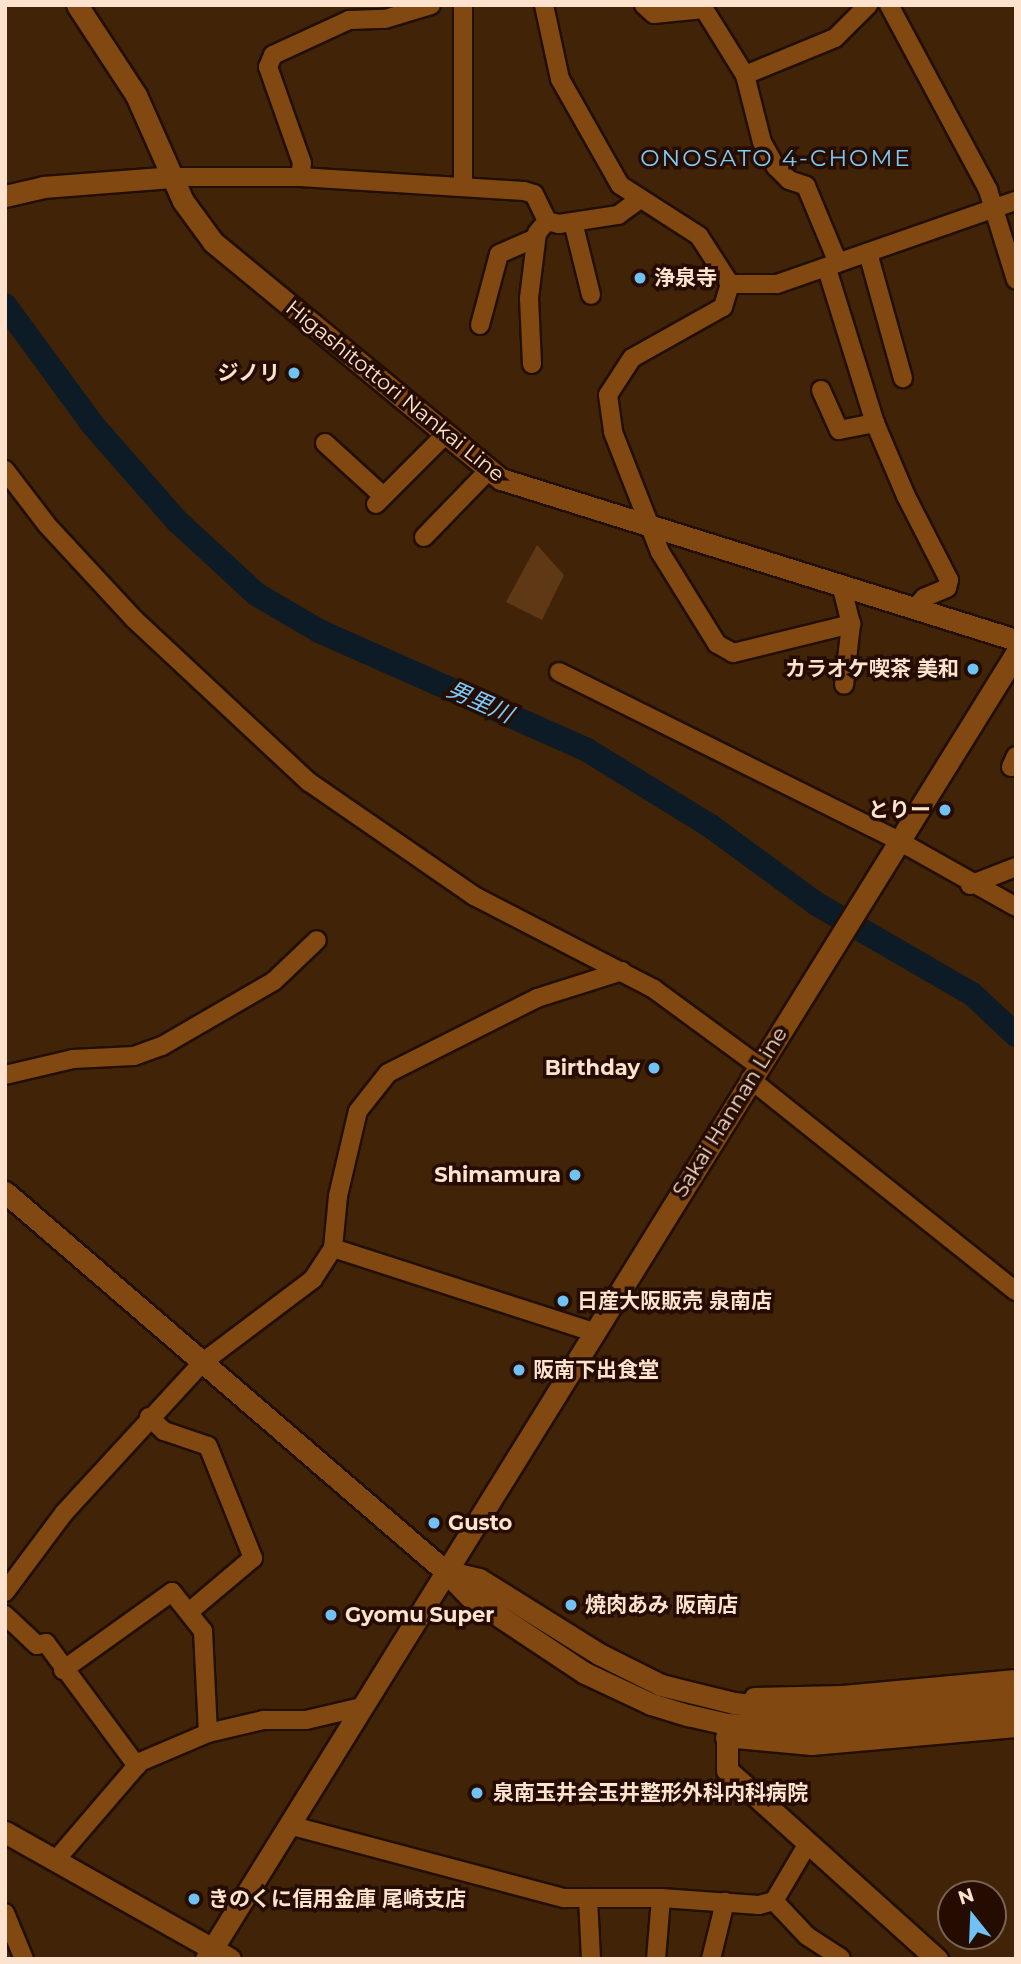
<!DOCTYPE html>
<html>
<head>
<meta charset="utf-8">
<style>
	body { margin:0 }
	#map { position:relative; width:1021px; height:1964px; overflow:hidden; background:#412308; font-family:Montserrat,"Noto Sans JP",sans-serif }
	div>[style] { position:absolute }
	.green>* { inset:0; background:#5f3816 }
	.river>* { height:24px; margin:-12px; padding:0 12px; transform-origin:12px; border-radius:12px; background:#0c1b25 }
	.roads { filter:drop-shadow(2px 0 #210f02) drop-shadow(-2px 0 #210f02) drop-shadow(0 2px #210f02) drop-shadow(0 -2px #210f02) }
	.minor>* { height:18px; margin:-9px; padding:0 9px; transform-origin:9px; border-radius:9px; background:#814812 }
	.tertiary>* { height:21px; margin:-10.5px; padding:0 10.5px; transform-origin:10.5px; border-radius:10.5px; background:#814812 }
	.secondary>* { height:21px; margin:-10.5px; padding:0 10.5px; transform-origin:10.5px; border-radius:10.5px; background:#814812 }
	.dots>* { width:19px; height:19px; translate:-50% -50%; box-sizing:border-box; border:4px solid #240d00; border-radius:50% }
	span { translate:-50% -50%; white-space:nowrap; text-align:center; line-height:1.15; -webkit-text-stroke:7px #240d00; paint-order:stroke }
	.poi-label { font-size:21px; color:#fde2ce; font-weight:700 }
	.left { translate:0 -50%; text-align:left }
	.right { translate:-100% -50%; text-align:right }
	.street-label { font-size:21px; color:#fde2ce }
	.neighbourhood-label { font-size:23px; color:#7fc9f9; letter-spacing:2px }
	.water-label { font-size:23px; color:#7bc9fc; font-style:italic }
	.frame { position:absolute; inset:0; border:7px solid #fde2ce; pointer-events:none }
	.north { position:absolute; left:937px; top:1880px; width:70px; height:70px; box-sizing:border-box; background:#240d00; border:2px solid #7b6252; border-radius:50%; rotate:342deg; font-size:19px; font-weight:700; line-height:28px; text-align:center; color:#fde2ce }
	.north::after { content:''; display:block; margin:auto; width:24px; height:32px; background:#71c1f5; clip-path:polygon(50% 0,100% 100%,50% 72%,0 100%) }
</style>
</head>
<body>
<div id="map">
	<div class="green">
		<div style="clip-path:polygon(537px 545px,564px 575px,542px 620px,506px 602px)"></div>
	</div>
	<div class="river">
		<div style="left:5px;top:305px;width:147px;rotate:53.8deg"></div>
		<div style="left:92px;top:424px;width:129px;rotate:48.8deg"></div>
		<div style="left:177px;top:521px;width:108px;rotate:42.7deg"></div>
		<div style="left:256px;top:594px;width:73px;rotate:30.4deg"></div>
		<div style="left:319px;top:631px;width:293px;rotate:23.9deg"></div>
		<div style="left:587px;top:750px;width:143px;rotate:31.6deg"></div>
		<div style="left:709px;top:825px;width:132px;rotate:36.3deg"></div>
		<div style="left:815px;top:903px;width:181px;rotate:30.1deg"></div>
		<div style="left:972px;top:994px;width:60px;rotate:43deg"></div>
	</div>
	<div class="roads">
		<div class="minor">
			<div style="left:544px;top:5px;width:76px;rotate:77.8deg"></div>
			<div style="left:560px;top:79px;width:122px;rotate:60.5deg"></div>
			<div style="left:620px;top:185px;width:94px;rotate:32.8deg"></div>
			<div style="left:699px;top:236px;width:57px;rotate:57.1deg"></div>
			<div style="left:730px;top:284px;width:24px;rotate:107deg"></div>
			<div style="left:723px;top:307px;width:104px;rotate:150.7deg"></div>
			<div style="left:632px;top:358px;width:44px;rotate:123deg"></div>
			<div style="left:608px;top:395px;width:37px;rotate:82deg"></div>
			<div style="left:613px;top:432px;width:129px;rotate:68.6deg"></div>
			<div style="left:660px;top:552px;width:108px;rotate:58.2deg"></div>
			<div style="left:717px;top:644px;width:18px;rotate:29deg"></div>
			<div style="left:733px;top:653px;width:122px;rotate:-13.8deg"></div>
			<div style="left:644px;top:5px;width:13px;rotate:42deg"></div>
			<div style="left:654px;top:14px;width:50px;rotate:-5.7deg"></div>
			<div style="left:704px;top:9px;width:78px;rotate:58.2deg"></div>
			<div style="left:745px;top:75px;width:97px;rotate:-22.3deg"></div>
			<div style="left:835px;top:38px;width:47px;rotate:-45deg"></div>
			<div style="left:889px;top:5px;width:210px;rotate:61.8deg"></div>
			<div style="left:988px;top:190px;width:94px;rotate:72.7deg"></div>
			<div style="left:745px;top:75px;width:69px;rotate:75.8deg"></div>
			<div style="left:762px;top:142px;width:29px;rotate:61deg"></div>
			<div style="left:776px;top:167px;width:18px;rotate:45deg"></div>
			<div style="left:789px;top:180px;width:18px;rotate:19deg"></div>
			<div style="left:806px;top:186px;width:83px;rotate:67.4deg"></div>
			<div style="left:172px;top:177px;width:128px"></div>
			<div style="left:300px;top:177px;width:224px;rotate:3.6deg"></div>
			<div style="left:524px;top:191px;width:10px;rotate:17deg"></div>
			<div style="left:534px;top:194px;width:30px;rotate:64deg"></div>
			<div style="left:547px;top:221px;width:12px;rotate:14deg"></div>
			<div style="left:559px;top:224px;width:60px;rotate:-8.7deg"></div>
			<div style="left:618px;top:215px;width:27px;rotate:-36deg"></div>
			<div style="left:300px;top:177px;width:14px;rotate:-82deg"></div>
			<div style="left:302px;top:163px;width:102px;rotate:-109.5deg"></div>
			<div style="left:268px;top:67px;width:13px;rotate:-67deg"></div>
			<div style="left:273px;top:55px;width:84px;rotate:-24.7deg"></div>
			<div style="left:349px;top:20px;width:36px;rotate:-2deg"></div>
			<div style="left:385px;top:19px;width:48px;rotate:-16.9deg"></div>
			<div style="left:463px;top:186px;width:181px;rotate:-90deg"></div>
			<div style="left:573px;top:222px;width:75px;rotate:76.1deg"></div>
			<div style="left:868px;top:253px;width:130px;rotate:74.4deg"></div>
			<div style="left:827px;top:269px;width:161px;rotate:72.7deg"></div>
			<div style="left:730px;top:284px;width:47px"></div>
			<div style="left:777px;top:284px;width:253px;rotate:-19.2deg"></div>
			<div style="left:480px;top:325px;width:73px;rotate:-75deg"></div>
			<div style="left:499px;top:254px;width:40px;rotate:-23.4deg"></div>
			<div style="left:532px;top:364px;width:66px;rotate:-92.6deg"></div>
			<div style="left:529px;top:298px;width:65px;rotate:-83deg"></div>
			<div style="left:537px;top:233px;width:16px;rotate:-50deg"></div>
			<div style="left:821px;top:390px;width:44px;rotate:65.8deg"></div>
			<div style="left:839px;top:430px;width:37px;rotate:-11deg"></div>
			<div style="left:875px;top:423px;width:79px;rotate:67deg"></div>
			<div style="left:906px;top:496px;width:94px;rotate:62.9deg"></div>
			<div style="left:949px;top:580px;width:8px;rotate:104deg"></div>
			<div style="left:947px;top:588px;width:25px;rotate:157deg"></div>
			<div style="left:924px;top:598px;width:12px;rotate:132deg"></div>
			<div style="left:325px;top:443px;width:79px;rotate:42.4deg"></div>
			<div style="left:5px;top:470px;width:69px;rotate:52.6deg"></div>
			<div style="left:47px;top:525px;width:128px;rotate:47.2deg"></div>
			<div style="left:134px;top:619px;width:239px;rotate:43deg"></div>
			<div style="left:309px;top:782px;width:201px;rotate:34.6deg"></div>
			<div style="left:474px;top:896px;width:203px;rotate:27.3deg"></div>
			<div style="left:654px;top:989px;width:130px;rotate:36.3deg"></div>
			<div style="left:376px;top:504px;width:98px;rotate:-45deg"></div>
			<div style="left:424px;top:537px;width:93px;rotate:-45.9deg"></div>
			<div style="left:841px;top:584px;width:41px;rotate:76deg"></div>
			<div style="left:851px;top:624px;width:61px;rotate:96.5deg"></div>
			<div style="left:559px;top:672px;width:380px;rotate:26.4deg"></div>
			<div style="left:899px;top:841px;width:134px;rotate:29.4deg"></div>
			<div style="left:1011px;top:767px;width:12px;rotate:-66deg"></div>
			<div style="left:970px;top:885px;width:49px;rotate:-21.4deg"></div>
			<div style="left:5px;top:1075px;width:70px;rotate:-13.2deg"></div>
			<div style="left:73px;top:1059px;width:61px;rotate:-2.8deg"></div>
			<div style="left:134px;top:1056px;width:30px;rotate:-20deg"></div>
			<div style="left:162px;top:1046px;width:129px;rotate:-30.1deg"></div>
			<div style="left:274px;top:981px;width:59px;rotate:-43.6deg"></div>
			<div style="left:750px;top:1079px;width:340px;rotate:38.6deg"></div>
			<div style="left:333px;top:1248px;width:273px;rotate:17.9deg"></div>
			<div style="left:149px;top:1417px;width:21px;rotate:43deg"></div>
			<div style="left:164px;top:1431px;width:46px;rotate:18.8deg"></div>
			<div style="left:208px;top:1446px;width:121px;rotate:68.1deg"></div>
			<div style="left:253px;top:1558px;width:82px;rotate:139.9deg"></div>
			<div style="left:5px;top:1592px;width:99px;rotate:-53.2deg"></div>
			<div style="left:64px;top:1513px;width:205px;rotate:-47.4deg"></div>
			<div style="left:203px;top:1362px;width:138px;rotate:-37deg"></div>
			<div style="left:313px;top:1279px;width:37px;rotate:-57deg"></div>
			<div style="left:333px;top:1248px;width:52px;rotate:-84.5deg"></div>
			<div style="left:338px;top:1196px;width:87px;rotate:-76.8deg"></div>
			<div style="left:358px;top:1111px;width:48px;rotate:-51.7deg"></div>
			<div style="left:388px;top:1073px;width:167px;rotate:-26.7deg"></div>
			<div style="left:537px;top:998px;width:89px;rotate:-17.6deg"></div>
			<div style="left:5px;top:1615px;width:44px;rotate:43.2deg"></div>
			<div style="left:37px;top:1645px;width:9px;rotate:-13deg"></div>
			<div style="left:46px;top:1643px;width:153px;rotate:53.5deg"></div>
			<div style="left:63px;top:1670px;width:134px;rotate:-35.6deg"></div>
			<div style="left:172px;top:1592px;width:50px;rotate:51.5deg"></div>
			<div style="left:203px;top:1631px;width:102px;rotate:87.2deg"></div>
			<div style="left:754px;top:1697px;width:89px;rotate:-1.3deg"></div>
			<div style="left:843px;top:1695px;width:174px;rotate:-5.3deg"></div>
			<div style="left:725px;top:1738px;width:87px;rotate:5.3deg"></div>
			<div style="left:812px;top:1746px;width:205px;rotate:-5deg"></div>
			<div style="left:289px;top:1825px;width:285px;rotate:14.9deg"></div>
			<div style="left:564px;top:1898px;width:97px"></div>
			<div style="left:661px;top:1898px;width:98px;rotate:4.1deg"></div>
			<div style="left:759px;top:1905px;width:16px;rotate:-15deg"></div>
			<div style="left:774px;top:1901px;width:65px;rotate:-59.5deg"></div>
			<div style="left:55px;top:1861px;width:130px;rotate:-49.4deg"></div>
			<div style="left:140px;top:1762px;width:74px;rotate:-23.1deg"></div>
			<div style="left:208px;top:1733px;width:57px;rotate:-13.3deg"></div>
			<div style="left:263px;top:1720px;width:43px"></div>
			<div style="left:306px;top:1720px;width:57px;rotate:-13.3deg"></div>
			<div style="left:588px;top:1898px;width:61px;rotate:87.2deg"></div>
			<div style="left:774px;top:1901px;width:48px;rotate:46.7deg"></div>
			<div style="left:807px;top:1936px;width:40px;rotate:32.9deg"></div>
			<div style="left:5px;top:1913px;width:50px;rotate:67.6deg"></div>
			<div style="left:656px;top:1959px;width:61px;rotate:-85.3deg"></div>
			<div style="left:711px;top:1959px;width:59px;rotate:-76.2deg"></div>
		</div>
		<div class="tertiary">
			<div style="left:5px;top:196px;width:39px;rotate:-13deg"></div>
			<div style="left:43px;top:187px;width:129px;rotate:-4.4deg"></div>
			<div style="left:5px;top:1192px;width:581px;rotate:40.74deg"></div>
			<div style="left:727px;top:1724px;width:46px;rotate:90deg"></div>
			<div style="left:727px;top:1770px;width:283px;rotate:42deg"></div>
			<div style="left:5px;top:1832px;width:258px;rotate:29.4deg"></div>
		</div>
		<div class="secondary">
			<div style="left:77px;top:5px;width:108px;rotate:56.8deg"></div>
			<div style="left:136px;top:95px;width:116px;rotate:66.1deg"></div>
			<div style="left:183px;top:201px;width:51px;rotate:53.8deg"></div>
			<div style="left:213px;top:242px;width:373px;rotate:39.5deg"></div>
			<div style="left:501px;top:479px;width:540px;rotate:17.36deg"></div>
			<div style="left:445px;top:1571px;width:35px;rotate:46deg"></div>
			<div style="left:469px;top:1596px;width:139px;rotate:33.6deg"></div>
			<div style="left:585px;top:1673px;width:73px;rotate:25.2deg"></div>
			<div style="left:651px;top:1704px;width:39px;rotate:17deg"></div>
			<div style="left:688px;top:1715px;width:40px;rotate:13deg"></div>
			<div style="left:727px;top:1724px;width:121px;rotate:2.4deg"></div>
			<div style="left:848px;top:1729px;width:169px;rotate:-5.4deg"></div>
			<div style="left:445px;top:1571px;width:35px;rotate:13deg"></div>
			<div style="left:479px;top:1579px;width:142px;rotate:32deg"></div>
			<div style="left:599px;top:1654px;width:69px;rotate:26.6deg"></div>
			<div style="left:661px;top:1685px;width:75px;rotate:13.9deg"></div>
			<div style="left:734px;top:1703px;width:58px;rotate:6.9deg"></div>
			<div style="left:792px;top:1710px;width:56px"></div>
			<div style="left:848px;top:1710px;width:169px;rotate:-5.8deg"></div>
			<div style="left:206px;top:1959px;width:1537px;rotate:-58.19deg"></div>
		</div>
	</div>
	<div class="dots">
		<div style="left:640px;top:278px;background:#71c1f5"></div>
		<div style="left:294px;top:373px;background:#71c1f5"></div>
		<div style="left:973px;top:669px;background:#71c1f5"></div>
		<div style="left:945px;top:810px;background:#71c1f5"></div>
		<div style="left:654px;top:1068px;background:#71c1f5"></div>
		<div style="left:575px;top:1175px;background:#71c1f5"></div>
		<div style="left:563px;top:1301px;background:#71c1f5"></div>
		<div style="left:519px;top:1370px;background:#71c1f5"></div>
		<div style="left:434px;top:1523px;background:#71c1f5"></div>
		<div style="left:571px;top:1605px;background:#71c1f5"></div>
		<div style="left:331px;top:1615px;background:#71c1f5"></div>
		<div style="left:477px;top:1793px;background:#71c1f5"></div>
		<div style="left:194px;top:1899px;background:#71c1f5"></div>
	</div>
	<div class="poi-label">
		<span class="left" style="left:654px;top:278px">浄泉寺</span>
		<span class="right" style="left:280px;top:373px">ジノリ</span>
		<span class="right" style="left:959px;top:669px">カラオケ喫茶 美和</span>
		<span class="right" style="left:931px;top:810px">とりー</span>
		<span class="right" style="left:640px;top:1068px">Birthday</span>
		<span class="right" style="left:561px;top:1175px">Shimamura</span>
		<span class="left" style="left:577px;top:1301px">日産大阪販売 泉南店</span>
		<span class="left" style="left:533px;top:1370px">阪南下出食堂</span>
		<span class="left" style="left:448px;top:1523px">Gusto</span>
		<span class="left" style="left:585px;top:1605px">焼肉あみ 阪南店</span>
		<span class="left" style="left:345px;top:1615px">Gyomu Super</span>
		<span class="left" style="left:493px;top:1793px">泉南玉井会玉井整形外科内科病院</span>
		<span class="left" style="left:208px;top:1899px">きのくに信用金庫 尾崎支店</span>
	</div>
	<div class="street-label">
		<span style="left:395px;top:391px;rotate:39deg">Higashitottori Nankai Line</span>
		<span style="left:730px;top:1112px;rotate:-58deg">Sakai Hannan Line</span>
	</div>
	<div class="neighbourhood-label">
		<span style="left:776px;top:158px">ONOSATO 4-CHOME</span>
	</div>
	<div class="water-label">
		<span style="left:480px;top:702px;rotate:24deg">男里川</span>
	</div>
	<div class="frame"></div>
	<div class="north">N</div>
</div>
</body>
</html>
